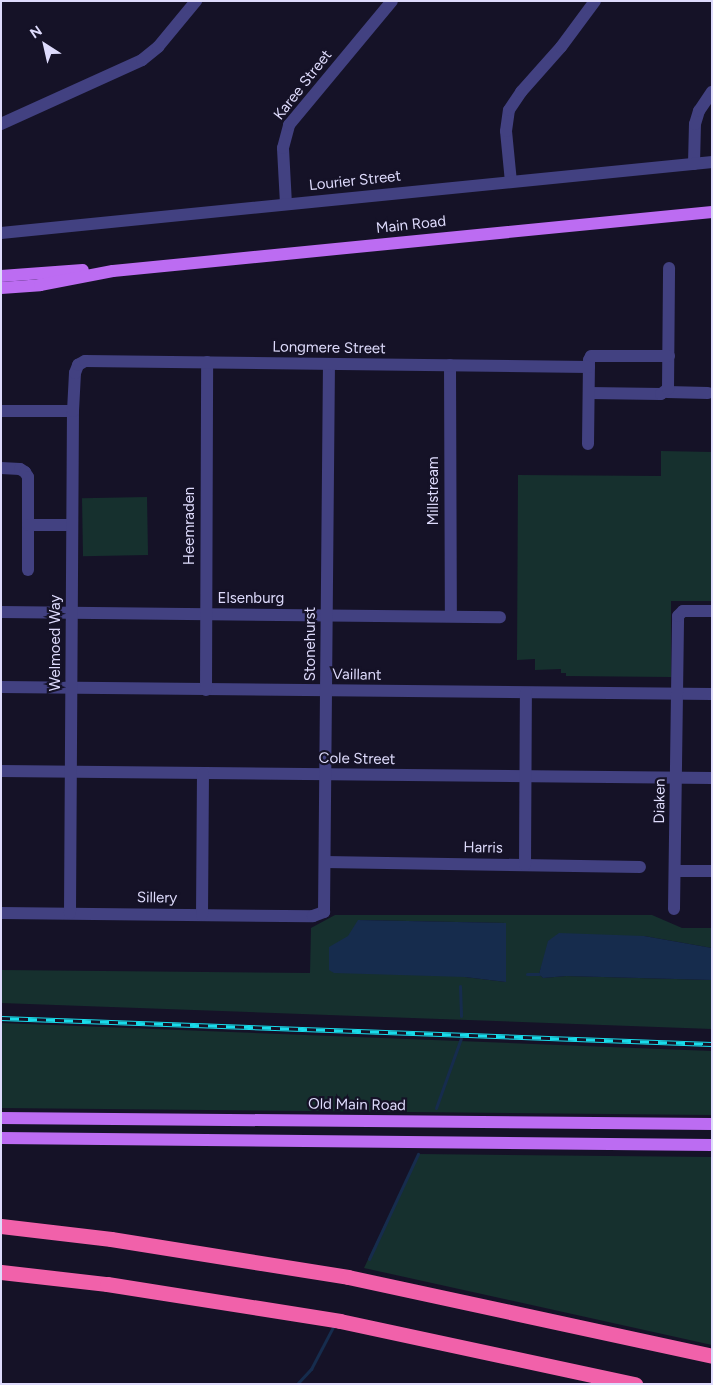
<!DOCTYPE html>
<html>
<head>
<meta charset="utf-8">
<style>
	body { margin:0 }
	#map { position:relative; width:713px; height:1385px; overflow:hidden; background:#151227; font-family:Figtree,sans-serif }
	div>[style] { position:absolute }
	.green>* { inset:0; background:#16302e; transform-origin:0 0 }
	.water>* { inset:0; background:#162c4d }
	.stream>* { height:3px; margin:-1.5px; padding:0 1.5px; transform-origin:1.5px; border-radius:1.5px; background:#162c4d }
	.minor>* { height:12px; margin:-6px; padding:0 6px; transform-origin:6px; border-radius:6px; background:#424181 }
	.major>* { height:12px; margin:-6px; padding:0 6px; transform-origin:6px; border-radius:6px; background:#bc6cf2 }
	.highway>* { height:15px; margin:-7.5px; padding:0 7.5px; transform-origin:7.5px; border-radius:7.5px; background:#f161aa }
	.rail>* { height:5px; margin-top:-2.5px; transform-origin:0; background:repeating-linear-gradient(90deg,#151227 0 9px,#19dbea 0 18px); box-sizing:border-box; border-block:1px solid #19dbea }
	span { translate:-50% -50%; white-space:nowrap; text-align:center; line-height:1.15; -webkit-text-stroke:4.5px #151227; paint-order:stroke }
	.street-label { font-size:15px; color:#dedbfc }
	.frame { position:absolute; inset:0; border:2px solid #dedbfc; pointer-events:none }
	.north { position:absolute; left:20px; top:20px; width:50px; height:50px; -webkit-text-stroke:4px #151227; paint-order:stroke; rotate:325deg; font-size:14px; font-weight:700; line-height:20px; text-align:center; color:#dedbfc }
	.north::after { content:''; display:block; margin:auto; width:18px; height:22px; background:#dedbfc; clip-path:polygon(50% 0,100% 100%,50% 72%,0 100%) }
</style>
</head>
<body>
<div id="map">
	<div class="green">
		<div style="clip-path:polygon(661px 451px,712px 452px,712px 601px,671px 601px,671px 677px,566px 676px,566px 673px,561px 673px,561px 669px,535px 670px,535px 659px,517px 660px,518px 475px,661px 476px)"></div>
		<div style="left:147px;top:497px;width:58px;height:65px;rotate:89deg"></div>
		<div style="clip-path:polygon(evenodd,335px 915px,652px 915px,682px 928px,712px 928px,712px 948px,644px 936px,541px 968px,539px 974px,543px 978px,566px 976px,712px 980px,712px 1029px,1px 1003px,1px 970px,310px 973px,311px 928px,335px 915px,358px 920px,506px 923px,506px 982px,465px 977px,358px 920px)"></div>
		<div style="clip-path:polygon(1px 1023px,712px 1051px,712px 1115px,1px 1108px)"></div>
		<div style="clip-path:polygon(418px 1154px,712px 1157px,712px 1345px,364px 1268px)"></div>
	</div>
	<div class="water">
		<div style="clip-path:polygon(358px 920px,506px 923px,506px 982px,465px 977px,334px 973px,329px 970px,329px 947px,348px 936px)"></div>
		<div style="clip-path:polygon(559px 933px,644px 936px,712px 948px,712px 980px,566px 976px,543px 978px,539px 974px,548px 941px)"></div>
	</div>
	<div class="stream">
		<div style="left:527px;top:974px;width:12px"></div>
		<div style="left:460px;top:986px;width:30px;rotate:88deg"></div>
		<div style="left:436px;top:1108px;width:74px;rotate:-70.3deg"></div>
		<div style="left:369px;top:1259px;width:116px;rotate:-65deg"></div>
		<div style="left:297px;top:1384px;width:21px;rotate:-47deg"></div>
		<div style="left:311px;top:1369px;width:47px;rotate:-62.4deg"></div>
	</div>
	<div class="minor">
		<div style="left:1px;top:124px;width:155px;rotate:-24.4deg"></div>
		<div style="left:142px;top:60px;width:21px;rotate:-39deg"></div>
		<div style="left:158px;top:47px;width:60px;rotate:-50.4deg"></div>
		<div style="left:694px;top:164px;width:40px;rotate:-88.6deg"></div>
		<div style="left:695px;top:124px;width:14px;rotate:-73deg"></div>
		<div style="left:699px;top:111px;width:23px;rotate:-56deg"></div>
		<div style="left:511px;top:182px;width:51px;rotate:-95.6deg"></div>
		<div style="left:506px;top:131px;width:21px;rotate:-82deg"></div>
		<div style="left:509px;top:110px;width:22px;rotate:-56deg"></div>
		<div style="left:521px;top:92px;width:60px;rotate:-48.4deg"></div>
		<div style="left:561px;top:47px;width:57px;rotate:-53.5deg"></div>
		<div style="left:286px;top:204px;width:56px;rotate:-93.1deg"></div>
		<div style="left:283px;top:148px;width:24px;rotate:-75deg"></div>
		<div style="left:289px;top:125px;width:161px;rotate:-50.3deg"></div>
		<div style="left:1px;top:233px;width:715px;rotate:-5.7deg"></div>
		<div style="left:450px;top:365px;width:251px;rotate:89.8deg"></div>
		<div style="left:667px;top:392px;width:41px;rotate:1.4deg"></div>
		<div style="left:589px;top:393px;width:72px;rotate:0.8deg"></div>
		<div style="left:661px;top:394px;width:9px;rotate:-36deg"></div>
		<div style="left:668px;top:389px;width:121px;rotate:-89.5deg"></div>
		<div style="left:1px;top:411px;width:72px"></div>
		<div style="left:588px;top:444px;width:84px;rotate:-89.3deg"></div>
		<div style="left:589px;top:360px;width:4px;rotate:-63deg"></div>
		<div style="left:591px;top:356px;width:78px"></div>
		<div style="left:1px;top:468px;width:19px;rotate:3deg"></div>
		<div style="left:20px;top:469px;width:6px;rotate:31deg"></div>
		<div style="left:25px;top:472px;width:6px;rotate:59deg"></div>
		<div style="left:28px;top:477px;width:93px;rotate:90deg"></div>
		<div style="left:28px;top:525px;width:44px"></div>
		<div style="left:1px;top:612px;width:499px;rotate:0.6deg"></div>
		<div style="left:1px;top:687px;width:711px;rotate:0.56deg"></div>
		<div style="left:206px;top:690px;width:328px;rotate:-89.8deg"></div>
		<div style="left:1px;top:771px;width:711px;rotate:0.56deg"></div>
		<div style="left:325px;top:862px;width:315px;rotate:0.9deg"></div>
		<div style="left:525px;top:865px;width:172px;rotate:-89.7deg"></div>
		<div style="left:675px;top:871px;width:37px"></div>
		<div style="left:674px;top:909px;width:293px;rotate:-89.2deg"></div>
		<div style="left:678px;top:616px;width:7px;rotate:-45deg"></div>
		<div style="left:683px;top:611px;width:29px"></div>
		<div style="left:1px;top:913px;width:312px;rotate:0.6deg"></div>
		<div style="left:313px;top:916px;width:12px;rotate:-20deg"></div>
		<div style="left:324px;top:912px;width:548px;rotate:-89.48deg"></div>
		<div style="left:70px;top:913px;width:502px;rotate:-89.66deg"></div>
		<div style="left:73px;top:411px;width:38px;rotate:-87deg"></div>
		<div style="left:75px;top:373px;width:9px;rotate:-69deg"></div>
		<div style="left:78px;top:365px;width:8px;rotate:-30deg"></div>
		<div style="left:85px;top:361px;width:504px;rotate:0.68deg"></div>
		<div style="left:202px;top:915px;width:141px;rotate:-89.6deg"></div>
	</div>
	<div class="major">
		<div style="left:1px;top:276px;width:82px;rotate:-4.2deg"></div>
		<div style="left:1px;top:288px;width:39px;rotate:-4deg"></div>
		<div style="left:40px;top:285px;width:74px;rotate:-10.9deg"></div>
		<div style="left:113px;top:271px;width:602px;rotate:-5.63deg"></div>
		<div style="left:1px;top:1118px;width:711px;rotate:0.48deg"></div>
		<div style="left:1px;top:1138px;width:711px;rotate:0.56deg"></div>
	</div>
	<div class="highway">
		<div style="left:1px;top:1226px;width:111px;rotate:6.7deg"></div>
		<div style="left:111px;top:1239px;width:240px;rotate:9.1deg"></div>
		<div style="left:348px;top:1277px;width:372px;rotate:12.2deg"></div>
		<div style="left:1px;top:1272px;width:107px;rotate:6.5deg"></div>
		<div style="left:107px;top:1284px;width:236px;rotate:9deg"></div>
		<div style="left:340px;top:1321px;width:302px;rotate:12.1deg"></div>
	</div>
	<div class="rail">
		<div style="left:1px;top:1018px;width:711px;rotate:2.09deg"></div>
	</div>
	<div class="street-label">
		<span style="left:303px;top:85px;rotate:-52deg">Karee Street</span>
		<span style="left:355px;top:181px;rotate:-6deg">Lourier Street</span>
		<span style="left:411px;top:225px;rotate:-6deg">Main Road</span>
		<span style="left:329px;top:348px;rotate:1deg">Longmere Street</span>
		<span style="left:434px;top:491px;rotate:-90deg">Millstream</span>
		<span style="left:190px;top:526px;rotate:-90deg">Heemraden</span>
		<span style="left:251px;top:599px">Elsenburg</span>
		<span style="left:56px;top:643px;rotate:-90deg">Welmoed Way</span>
		<span style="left:311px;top:644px;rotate:-90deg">Stonehurst</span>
		<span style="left:357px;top:675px;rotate:1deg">Vaillant</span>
		<span style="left:357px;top:759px;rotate:1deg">Cole Street</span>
		<span style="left:660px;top:801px;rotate:-89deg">Diaken</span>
		<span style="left:483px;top:848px;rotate:1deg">Harris</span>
		<span style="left:157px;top:898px;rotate:1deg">Sillery</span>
		<span style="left:357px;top:1105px;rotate:1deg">Old Main Road</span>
	</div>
	<div class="frame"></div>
	<div class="north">N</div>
</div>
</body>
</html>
